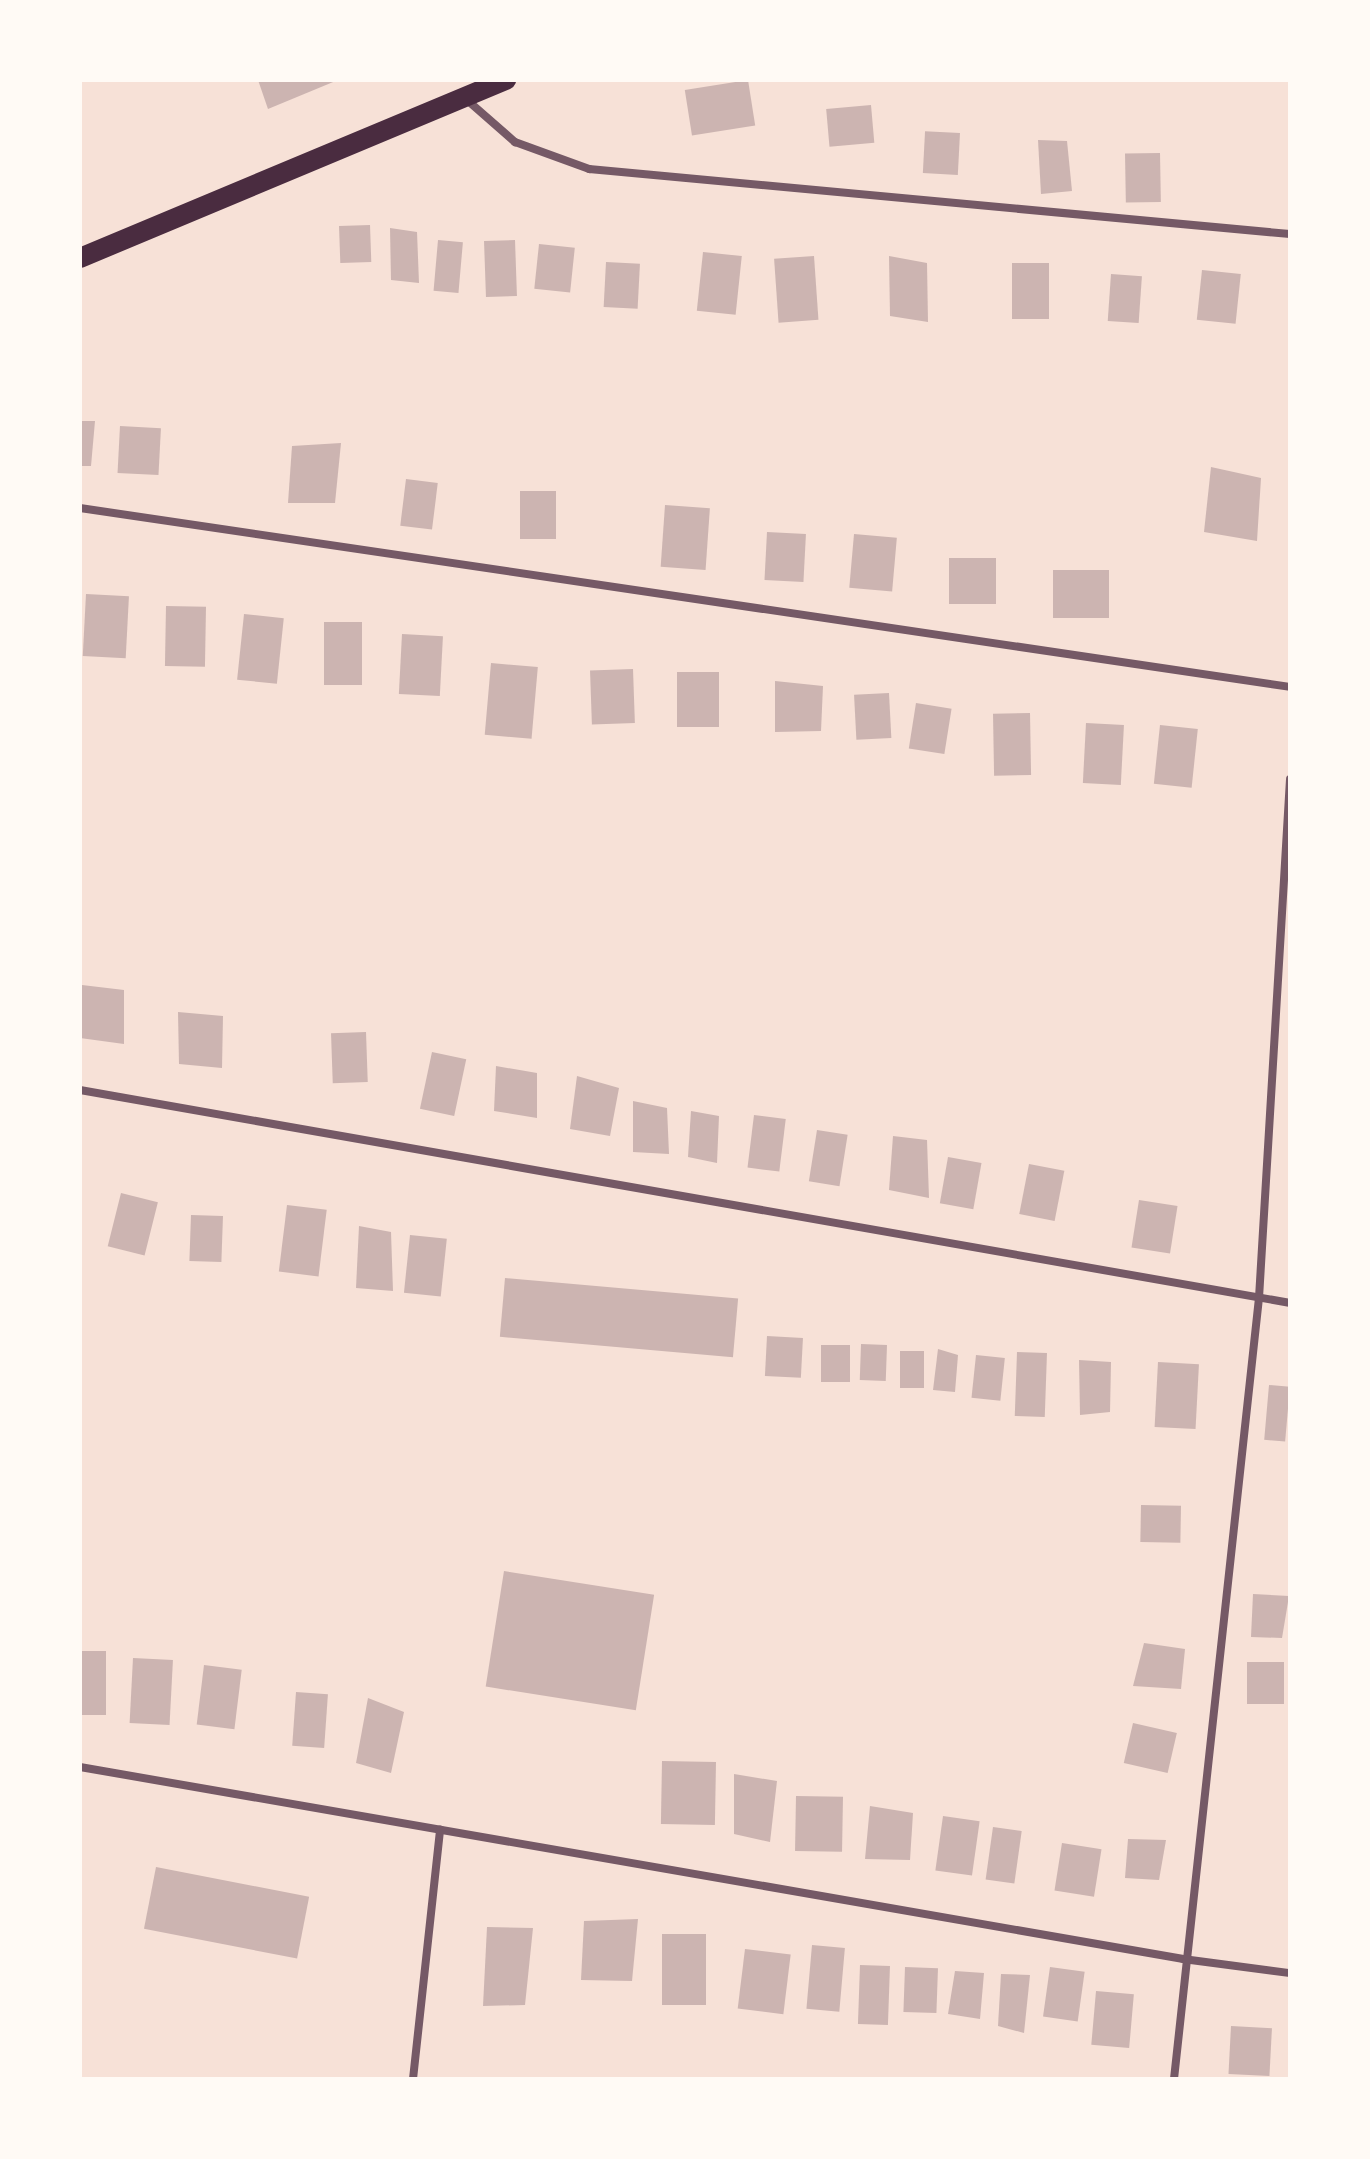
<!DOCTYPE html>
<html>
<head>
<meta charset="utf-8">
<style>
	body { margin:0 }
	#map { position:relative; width:1370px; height:2159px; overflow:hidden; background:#f7e1d7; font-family:Roboto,sans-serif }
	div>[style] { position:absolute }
	.building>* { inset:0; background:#ccb4b1; transform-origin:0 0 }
	.minor>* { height:8px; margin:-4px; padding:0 4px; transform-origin:4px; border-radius:4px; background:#755966 }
	.primary>* { height:20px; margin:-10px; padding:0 10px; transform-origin:10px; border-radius:10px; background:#4a2c40 }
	span { translate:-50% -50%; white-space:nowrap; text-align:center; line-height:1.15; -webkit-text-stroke:8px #fffaf5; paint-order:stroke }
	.frame { position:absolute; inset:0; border:82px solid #fffaf5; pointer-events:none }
</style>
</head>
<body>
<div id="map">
	<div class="building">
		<div style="clip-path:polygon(258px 80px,338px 80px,268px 109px)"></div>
		<div style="left:748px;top:80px;width:46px;height:64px;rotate:81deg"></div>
		<div style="left:871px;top:105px;width:38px;height:45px;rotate:85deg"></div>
		<div style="left:960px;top:133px;width:42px;height:35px;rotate:93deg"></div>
		<div style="clip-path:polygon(1038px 140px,1067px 141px,1072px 191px,1041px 194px)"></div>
		<div style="left:1160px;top:153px;width:49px;height:35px;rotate:89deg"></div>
		<div style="left:370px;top:225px;width:37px;height:31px;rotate:88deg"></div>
		<div style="clip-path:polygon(390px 228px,417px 232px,419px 283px,391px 280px)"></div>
		<div style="left:438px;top:240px;width:25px;height:51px;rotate:5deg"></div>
		<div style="left:515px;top:240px;width:56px;height:31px;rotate:88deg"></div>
		<div style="left:539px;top:244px;width:36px;height:45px;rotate:6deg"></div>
		<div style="left:703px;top:252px;width:39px;height:59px;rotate:6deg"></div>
		<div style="left:814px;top:256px;width:64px;height:40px;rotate:86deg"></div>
		<div style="clip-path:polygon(889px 256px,927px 263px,928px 322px,890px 316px)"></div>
		<div style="left:606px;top:262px;width:34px;height:45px;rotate:3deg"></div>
		<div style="left:1012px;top:263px;width:37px;height:56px"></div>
		<div style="left:1202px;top:270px;width:39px;height:50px;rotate:6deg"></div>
		<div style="left:1111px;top:274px;width:31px;height:47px;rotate:4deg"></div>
		<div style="clip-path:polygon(80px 421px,95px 421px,91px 466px,80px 466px)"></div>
		<div style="left:120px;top:426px;width:41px;height:47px;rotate:3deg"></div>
		<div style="clip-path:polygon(341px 443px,335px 503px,288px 503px,292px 446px)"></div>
		<div style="clip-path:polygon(1211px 467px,1261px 478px,1257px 541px,1204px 532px)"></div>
		<div style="left:406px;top:479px;width:32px;height:47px;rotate:7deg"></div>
		<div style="left:520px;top:491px;width:36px;height:48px"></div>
		<div style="left:665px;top:505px;width:45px;height:62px;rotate:4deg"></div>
		<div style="left:767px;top:532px;width:39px;height:48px;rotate:3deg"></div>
		<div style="left:854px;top:534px;width:43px;height:54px;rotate:5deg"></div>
		<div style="left:949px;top:558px;width:47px;height:46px"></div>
		<div style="left:1053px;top:570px;width:56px;height:48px"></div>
		<div style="left:86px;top:594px;width:43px;height:62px;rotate:3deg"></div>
		<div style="left:166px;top:606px;width:40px;height:60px;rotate:1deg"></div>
		<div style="left:244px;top:614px;width:40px;height:66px;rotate:6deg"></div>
		<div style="left:324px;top:622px;width:38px;height:63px"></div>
		<div style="left:402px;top:634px;width:41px;height:60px;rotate:3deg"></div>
		<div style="left:491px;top:663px;width:47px;height:72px;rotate:5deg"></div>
		<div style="left:633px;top:669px;width:54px;height:43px;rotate:88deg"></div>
		<div style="left:719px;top:672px;width:55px;height:42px;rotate:90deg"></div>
		<div style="clip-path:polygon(775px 681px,823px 686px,821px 731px,775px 732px)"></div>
		<div style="left:889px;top:693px;width:45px;height:35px;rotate:87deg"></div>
		<div style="left:916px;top:703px;width:36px;height:46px;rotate:9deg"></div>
		<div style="left:1030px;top:713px;width:62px;height:37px;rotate:89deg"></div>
		<div style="left:1086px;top:723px;width:38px;height:60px;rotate:3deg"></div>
		<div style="left:1160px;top:725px;width:38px;height:59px;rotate:6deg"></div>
		<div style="clip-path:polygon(82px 985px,124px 990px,124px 1044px,80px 1038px)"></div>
		<div style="clip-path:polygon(178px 1012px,223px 1016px,222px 1068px,179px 1064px)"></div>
		<div style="left:366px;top:1032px;width:50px;height:35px;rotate:88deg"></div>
		<div style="left:432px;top:1052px;width:35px;height:58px;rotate:12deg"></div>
		<div style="clip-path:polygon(496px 1066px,537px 1073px,537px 1118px,494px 1111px)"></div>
		<div style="clip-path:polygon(577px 1076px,619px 1088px,610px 1136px,570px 1129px)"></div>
		<div style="clip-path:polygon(633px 1101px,667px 1108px,669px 1154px,633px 1152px)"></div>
		<div style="clip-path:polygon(691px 1111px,719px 1116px,717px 1163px,688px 1157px)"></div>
		<div style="left:754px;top:1115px;width:32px;height:53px;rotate:7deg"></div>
		<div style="left:817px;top:1130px;width:31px;height:52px;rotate:9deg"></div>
		<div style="clip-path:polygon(893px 1136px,927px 1140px,929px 1198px,889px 1190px)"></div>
		<div style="left:948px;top:1157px;width:34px;height:47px;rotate:10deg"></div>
		<div style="left:1029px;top:1164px;width:36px;height:51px;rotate:11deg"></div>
		<div style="left:121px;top:1193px;width:38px;height:55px;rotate:14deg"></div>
		<div style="left:1139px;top:1200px;width:39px;height:48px;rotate:9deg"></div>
		<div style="left:287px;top:1205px;width:40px;height:67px;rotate:7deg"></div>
		<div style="left:191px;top:1215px;width:32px;height:46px;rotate:2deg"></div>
		<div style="clip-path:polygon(359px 1226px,391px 1232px,393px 1291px,356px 1288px)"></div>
		<div style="left:410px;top:1235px;width:37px;height:58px;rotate:6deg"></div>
		<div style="left:505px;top:1278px;width:234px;height:59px;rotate:5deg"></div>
		<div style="left:767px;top:1336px;width:36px;height:40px;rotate:3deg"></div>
		<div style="left:821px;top:1345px;width:29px;height:37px"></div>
		<div style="left:887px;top:1345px;width:36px;height:26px;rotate:92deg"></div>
		<div style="clip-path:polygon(938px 1349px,958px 1355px,955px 1392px,933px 1390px)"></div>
		<div style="left:900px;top:1351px;width:24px;height:37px"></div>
		<div style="left:1017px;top:1352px;width:30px;height:64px;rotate:2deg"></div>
		<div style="left:976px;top:1355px;width:29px;height:43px;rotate:6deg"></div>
		<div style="clip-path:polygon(1079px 1360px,1111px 1362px,1110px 1412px,1080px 1415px)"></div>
		<div style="left:1158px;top:1362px;width:41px;height:65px;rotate:3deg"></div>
		<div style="left:1269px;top:1385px;width:21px;height:55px;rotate:5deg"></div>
		<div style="left:1141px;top:1505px;width:40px;height:37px;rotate:1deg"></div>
		<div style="left:504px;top:1571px;width:152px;height:117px;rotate:9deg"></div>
		<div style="clip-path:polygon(1253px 1594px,1289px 1596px,1282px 1638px,1251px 1637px)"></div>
		<div style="clip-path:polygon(1144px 1643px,1185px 1649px,1181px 1689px,1133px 1686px)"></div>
		<div style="left:80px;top:1651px;width:26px;height:64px"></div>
		<div style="left:133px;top:1658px;width:40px;height:65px;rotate:3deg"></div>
		<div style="left:1247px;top:1662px;width:37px;height:42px"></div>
		<div style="left:204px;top:1665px;width:38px;height:60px;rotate:7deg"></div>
		<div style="left:296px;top:1692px;width:32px;height:54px;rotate:4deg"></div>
		<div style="clip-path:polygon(368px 1698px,404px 1712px,391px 1773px,356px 1763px)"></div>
		<div style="left:1133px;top:1723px;width:45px;height:41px;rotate:13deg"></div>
		<div style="left:662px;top:1761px;width:54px;height:63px;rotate:1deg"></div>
		<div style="clip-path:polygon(734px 1774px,777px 1781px,770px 1842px,734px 1834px)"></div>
		<div style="left:796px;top:1796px;width:47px;height:55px;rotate:1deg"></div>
		<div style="clip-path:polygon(870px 1806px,913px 1813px,910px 1860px,865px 1859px)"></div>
		<div style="left:943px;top:1816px;width:37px;height:55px;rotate:8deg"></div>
		<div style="left:993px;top:1827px;width:29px;height:53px;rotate:8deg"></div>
		<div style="clip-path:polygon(1128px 1839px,1166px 1840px,1159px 1880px,1125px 1878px)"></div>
		<div style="left:1062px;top:1843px;width:40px;height:48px;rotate:9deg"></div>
		<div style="left:156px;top:1867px;width:156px;height:63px;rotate:11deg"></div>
		<div style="clip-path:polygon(638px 1919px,632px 1981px,581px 1980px,584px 1921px)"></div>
		<div style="clip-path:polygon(487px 1927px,533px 1928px,525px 2005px,483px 2006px)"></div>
		<div style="left:662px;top:1934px;width:44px;height:71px"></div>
		<div style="left:812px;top:1945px;width:33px;height:64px;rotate:5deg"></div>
		<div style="left:745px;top:1949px;width:46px;height:60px;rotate:7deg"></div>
		<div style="left:860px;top:1965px;width:30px;height:59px;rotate:2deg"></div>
		<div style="left:905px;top:1967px;width:33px;height:45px;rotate:2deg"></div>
		<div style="left:1050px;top:1967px;width:35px;height:50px;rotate:8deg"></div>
		<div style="clip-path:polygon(955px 1971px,984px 1973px,980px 2019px,948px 2014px)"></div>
		<div style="clip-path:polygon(1001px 1974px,1030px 1975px,1024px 2033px,998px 2026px)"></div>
		<div style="left:1096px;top:1991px;width:38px;height:54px;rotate:5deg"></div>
		<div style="left:1231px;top:2026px;width:41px;height:48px;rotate:3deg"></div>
	</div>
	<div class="minor">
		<div style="left:467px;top:100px;width:64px;rotate:41.2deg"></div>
		<div style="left:515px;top:142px;width:79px;rotate:20deg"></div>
		<div style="left:589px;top:169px;width:704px;rotate:5.3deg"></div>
		<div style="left:80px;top:508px;width:1223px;rotate:8.41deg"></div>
		<div style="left:80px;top:1090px;width:1229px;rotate:9.98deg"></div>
		<div style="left:80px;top:1767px;width:1120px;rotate:9.87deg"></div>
		<div style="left:1183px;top:1959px;width:108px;rotate:7.5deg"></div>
		<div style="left:413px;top:2079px;width:251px;rotate:-83.8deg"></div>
		<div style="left:1174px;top:2079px;width:786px;rotate:-83.79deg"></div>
		<div style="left:1259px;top:1298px;width:520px;rotate:-86.58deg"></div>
	</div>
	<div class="primary">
		<div style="left:80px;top:258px;width:462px;rotate:-22.7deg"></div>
	</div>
	<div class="frame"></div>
</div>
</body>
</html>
